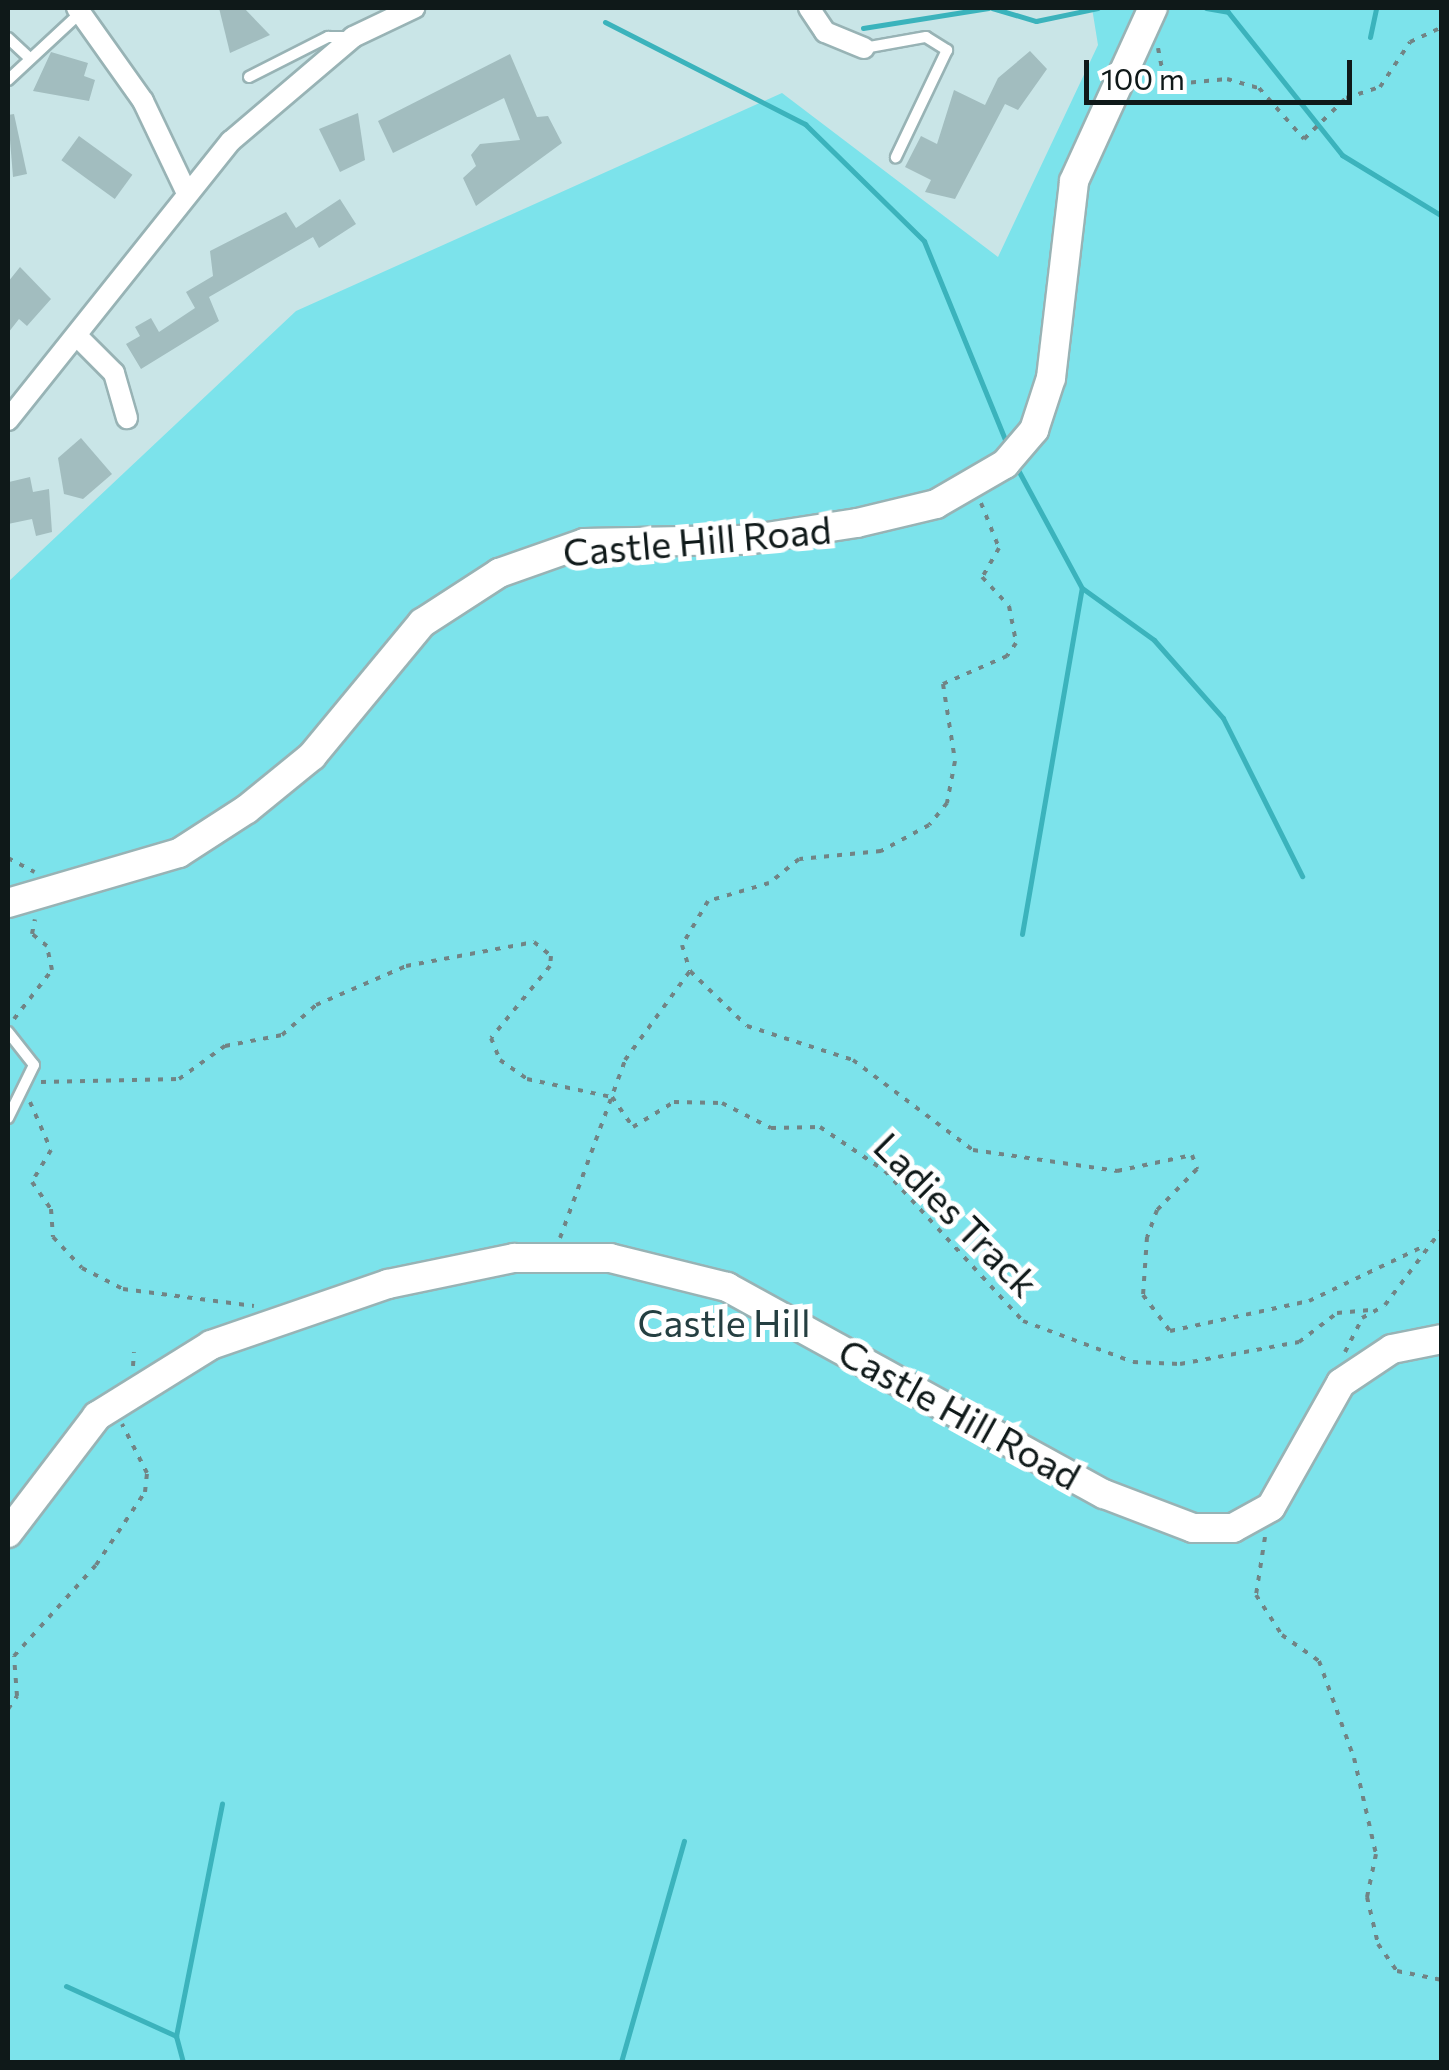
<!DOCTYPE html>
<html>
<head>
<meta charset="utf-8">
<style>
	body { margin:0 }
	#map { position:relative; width:1449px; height:2070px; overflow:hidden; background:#c9e5e7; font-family:Commissioner,sans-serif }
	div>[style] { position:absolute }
	.green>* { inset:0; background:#7ce3eb }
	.stream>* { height:5px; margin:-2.5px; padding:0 2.5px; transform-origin:2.5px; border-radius:2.5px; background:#3bb3bc }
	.building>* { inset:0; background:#a2bdbf; transform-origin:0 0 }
	.path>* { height:4px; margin-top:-2px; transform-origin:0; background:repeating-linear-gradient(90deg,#718485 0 5px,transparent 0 13px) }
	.roads { filter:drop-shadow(2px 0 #98b3b5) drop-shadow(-2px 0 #98b3b5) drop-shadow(0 2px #98b3b5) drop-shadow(0 -2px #98b3b5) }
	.service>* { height:10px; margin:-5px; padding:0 5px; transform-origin:5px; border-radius:5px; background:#fff }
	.minor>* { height:20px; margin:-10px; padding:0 10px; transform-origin:10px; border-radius:10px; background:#fff }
	.secondary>* { height:28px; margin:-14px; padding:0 14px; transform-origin:14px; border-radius:14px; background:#fff }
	span { translate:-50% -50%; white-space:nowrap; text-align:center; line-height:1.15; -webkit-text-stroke:10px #fff; paint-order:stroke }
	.street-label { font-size:38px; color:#0f1919 }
	.park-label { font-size:38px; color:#253f41 }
	.frame { position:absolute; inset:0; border:10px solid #0f1919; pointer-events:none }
	.scale { position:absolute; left:1084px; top:60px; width:268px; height:45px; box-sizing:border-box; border:5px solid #0f1919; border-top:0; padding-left:12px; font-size:30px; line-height:35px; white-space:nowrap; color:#0f1919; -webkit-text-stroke:8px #fff; paint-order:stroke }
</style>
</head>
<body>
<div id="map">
	<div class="green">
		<div style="clip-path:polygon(1092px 8px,1441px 8px,1441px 2062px,8px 2062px,8px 582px,296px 311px,782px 93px,998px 257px,1098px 45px)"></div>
	</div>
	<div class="stream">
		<div style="left:992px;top:8px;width:46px;rotate:16.5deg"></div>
		<div style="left:1036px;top:21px;width:63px;rotate:-11.8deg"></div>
		<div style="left:1206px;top:8px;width:22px;rotate:10deg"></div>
		<div style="left:1228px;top:12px;width:183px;rotate:51.4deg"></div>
		<div style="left:1342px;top:155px;width:117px;rotate:31.4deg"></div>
		<div style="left:605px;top:22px;width:225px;rotate:27deg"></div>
		<div style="left:805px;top:124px;width:167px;rotate:44.5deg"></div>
		<div style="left:924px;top:241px;width:219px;rotate:67.8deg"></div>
		<div style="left:863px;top:28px;width:127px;rotate:-9.1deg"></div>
		<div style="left:1370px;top:37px;width:30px;rotate:-78deg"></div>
		<div style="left:1017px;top:468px;width:136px;rotate:61.6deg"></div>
		<div style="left:1082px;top:588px;width:89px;rotate:35.8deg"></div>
		<div style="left:1154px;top:640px;width:104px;rotate:48.5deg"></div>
		<div style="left:1223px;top:718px;width:177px;rotate:63.4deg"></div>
		<div style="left:1022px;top:934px;width:351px;rotate:-80.2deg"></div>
		<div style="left:66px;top:1986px;width:121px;rotate:24.4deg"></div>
		<div style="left:176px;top:2036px;width:27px;rotate:75deg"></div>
		<div style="left:176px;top:2036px;width:237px;rotate:-78.8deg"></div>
		<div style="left:621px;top:2062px;width:230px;rotate:-74.1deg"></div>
	</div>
	<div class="building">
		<div style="clip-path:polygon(219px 8px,244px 8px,270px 35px,230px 53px)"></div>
		<div style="clip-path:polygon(1030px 51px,1047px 69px,1018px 110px,1005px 104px,955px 199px,925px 192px,931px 180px,905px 167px,921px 136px,937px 144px,954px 90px,985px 105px,998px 78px)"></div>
		<div style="clip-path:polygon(51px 52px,88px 63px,84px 76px,95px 80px,89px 101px,33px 91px)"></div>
		<div style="clip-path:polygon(510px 54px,537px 117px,548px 116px,562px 143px,476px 206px,463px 178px,476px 166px,471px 155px,480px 144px,520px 140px,504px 98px,393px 153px,378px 121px)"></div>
		<div style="clip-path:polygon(358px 113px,365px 160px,340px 172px,319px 129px)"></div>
		<div style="clip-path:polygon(14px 114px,27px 174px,13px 177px,8px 115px)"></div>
		<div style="left:79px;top:136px;width:66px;height:30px;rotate:36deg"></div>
		<div style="clip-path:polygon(340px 199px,356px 224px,319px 248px,313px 237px,209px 297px,219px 321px,141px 369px,126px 344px,140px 336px,135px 327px,151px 318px,159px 332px,195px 308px,186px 292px,213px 276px,210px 251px,286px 212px,296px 228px)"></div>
		<div style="clip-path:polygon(20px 267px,51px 299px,27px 326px,19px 319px,8px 333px,8px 282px)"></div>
		<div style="clip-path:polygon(81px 438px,112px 474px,83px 499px,64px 494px,58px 458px)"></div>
		<div style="clip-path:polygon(30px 477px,33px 492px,49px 489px,52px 532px,36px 536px,32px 519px,8px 524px,9px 482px)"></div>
	</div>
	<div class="path">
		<div style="left:1158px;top:48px;width:38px;rotate:79deg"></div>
		<div style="left:1165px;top:85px;width:62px;rotate:-5.5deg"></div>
		<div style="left:1227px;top:79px;width:33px;rotate:16deg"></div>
		<div style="left:1259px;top:88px;width:68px;rotate:48.6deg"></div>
		<div style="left:1304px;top:139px;width:59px;rotate:-44.3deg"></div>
		<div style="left:1346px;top:98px;width:36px;rotate:-18deg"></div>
		<div style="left:1380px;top:87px;width:54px;rotate:-56.3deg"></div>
		<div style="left:1410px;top:42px;width:35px;rotate:-25deg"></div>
		<div style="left:981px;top:503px;width:48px;rotate:68.2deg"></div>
		<div style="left:999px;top:548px;width:34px;rotate:120deg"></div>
		<div style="left:982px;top:577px;width:40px;rotate:47deg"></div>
		<div style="left:1009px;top:606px;width:38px;rotate:79deg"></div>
		<div style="left:1016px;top:643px;width:16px;rotate:125deg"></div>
		<div style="left:1007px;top:656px;width:70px;rotate:156.4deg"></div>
		<div style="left:943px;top:684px;width:78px;rotate:81.1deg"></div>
		<div style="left:955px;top:761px;width:43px;rotate:100.8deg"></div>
		<div style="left:947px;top:803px;width:28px;rotate:129deg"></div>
		<div style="left:929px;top:825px;width:55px;rotate:151.6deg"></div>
		<div style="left:881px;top:851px;width:82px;rotate:174.4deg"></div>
		<div style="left:799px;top:859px;width:38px;rotate:141deg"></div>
		<div style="left:769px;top:883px;width:64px;rotate:163.6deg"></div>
		<div style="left:708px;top:901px;width:51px;rotate:120.6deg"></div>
		<div style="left:682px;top:945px;width:27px;rotate:73deg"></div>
		<div style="left:690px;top:971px;width:79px;rotate:44deg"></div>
		<div style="left:747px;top:1026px;width:111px;rotate:17.8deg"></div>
		<div style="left:853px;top:1060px;width:150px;rotate:36.9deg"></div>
		<div style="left:973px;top:1150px;width:146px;rotate:8.3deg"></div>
		<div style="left:1117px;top:1171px;width:77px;rotate:-12deg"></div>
		<div style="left:1192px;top:1155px;width:15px;rotate:70deg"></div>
		<div style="left:1197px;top:1169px;width:57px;rotate:134.3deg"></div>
		<div style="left:1157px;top:1210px;width:29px;rotate:110deg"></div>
		<div style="left:1147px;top:1237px;width:58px;rotate:93.9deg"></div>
		<div style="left:1143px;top:1295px;width:45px;rotate:53.1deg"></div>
		<div style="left:1170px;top:1331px;width:142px;rotate:-12.2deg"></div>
		<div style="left:1309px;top:1301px;width:123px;rotate:-25.5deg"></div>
		<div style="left:8px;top:858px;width:30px;rotate:28deg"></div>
		<div style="left:14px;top:1019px;width:62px;rotate:-52.2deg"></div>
		<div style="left:52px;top:970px;width:25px;rotate:-102deg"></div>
		<div style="left:47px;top:946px;width:19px;rotate:-141deg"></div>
		<div style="left:32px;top:934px;width:15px;rotate:-79deg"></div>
		<div style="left:41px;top:1082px;width:138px;rotate:-1.2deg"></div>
		<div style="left:179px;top:1079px;width:57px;rotate:-35.7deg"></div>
		<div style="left:225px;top:1046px;width:58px;rotate:-10.9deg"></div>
		<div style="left:282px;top:1035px;width:45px;rotate:-41.4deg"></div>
		<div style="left:316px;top:1005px;width:98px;rotate:-23.4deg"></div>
		<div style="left:406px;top:966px;width:130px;rotate:-10.6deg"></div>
		<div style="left:534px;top:942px;width:22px;rotate:39deg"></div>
		<div style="left:551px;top:956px;width:10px;rotate:96deg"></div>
		<div style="left:550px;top:966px;width:93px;rotate:129.3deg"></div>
		<div style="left:491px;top:1038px;width:24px;rotate:68deg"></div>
		<div style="left:500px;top:1060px;width:33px;rotate:35deg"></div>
		<div style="left:527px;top:1079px;width:87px;rotate:12deg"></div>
		<div style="left:612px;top:1097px;width:37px;rotate:55deg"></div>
		<div style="left:633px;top:1127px;width:48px;rotate:-31.4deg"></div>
		<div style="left:674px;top:1102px;width:48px;rotate:1.2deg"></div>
		<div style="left:722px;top:1103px;width:55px;rotate:27deg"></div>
		<div style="left:771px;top:1128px;width:49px;rotate:-1.2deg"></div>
		<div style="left:820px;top:1127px;width:78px;rotate:34.1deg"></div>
		<div style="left:885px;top:1171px;width:204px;rotate:47.4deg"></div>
		<div style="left:1023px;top:1321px;width:117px;rotate:20.4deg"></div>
		<div style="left:1133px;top:1362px;width:47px;rotate:2.4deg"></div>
		<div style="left:1180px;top:1364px;width:121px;rotate:-10.5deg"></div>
		<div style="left:1299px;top:1342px;width:48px;rotate:-37.3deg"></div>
		<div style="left:1337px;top:1313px;width:36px;rotate:-5deg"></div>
		<div style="left:30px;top:1102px;width:52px;rotate:66.4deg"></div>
		<div style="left:51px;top:1150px;width:37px;rotate:121deg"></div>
		<div style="left:32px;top:1182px;width:33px;rotate:55deg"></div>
		<div style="left:51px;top:1209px;width:28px;rotate:86deg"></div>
		<div style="left:53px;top:1237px;width:42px;rotate:46.9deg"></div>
		<div style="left:82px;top:1268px;width:46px;rotate:27.1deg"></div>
		<div style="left:123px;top:1289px;width:132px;rotate:7.4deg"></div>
		<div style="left:560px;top:1238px;width:189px;rotate:-69.9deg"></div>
		<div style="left:625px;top:1060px;width:110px;rotate:-53.9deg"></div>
		<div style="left:1345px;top:1352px;width:38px;rotate:-63deg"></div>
		<div style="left:1362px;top:1318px;width:26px;rotate:-29deg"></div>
		<div style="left:1385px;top:1305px;width:95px;rotate:-53.1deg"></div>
		<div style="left:133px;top:1366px;width:14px;rotate:-86deg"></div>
		<div style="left:1265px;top:1537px;width:59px;rotate:98.8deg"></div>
		<div style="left:1256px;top:1595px;width:48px;rotate:57deg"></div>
		<div style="left:1282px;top:1635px;width:45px;rotate:35.1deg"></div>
		<div style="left:1319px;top:1661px;width:103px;rotate:70.2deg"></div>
		<div style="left:1354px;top:1758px;width:98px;rotate:77.1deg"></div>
		<div style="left:1376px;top:1854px;width:44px;rotate:101.8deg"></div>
		<div style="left:1367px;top:1897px;width:48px;rotate:76.8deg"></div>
		<div style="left:1378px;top:1944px;width:33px;rotate:55deg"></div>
		<div style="left:1397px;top:1971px;width:46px;rotate:11.3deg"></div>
		<div style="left:8px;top:1709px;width:16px;rotate:-55deg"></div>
		<div style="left:17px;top:1696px;width:40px;rotate:-94.3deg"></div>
		<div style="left:14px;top:1656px;width:122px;rotate:-48deg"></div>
		<div style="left:96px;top:1565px;width:88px;rotate:-56.1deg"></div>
		<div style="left:145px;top:1492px;width:19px;rotate:-84deg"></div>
		<div style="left:147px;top:1473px;width:55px;rotate:-117deg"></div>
	</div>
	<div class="roads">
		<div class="service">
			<div style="left:8px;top:38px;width:26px;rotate:43deg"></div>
			<div style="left:864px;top:48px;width:63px;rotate:-10.1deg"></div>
			<div style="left:926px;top:37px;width:25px;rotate:32deg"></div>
			<div style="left:947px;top:50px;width:119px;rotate:115.5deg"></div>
			<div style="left:249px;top:77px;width:89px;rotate:-26.9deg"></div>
			<div style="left:328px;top:37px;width:20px"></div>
			<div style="left:8px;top:80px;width:97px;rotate:-42.9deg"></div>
			<div style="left:8px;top:1032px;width:42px;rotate:51.8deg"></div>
			<div style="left:34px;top:1065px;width:59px;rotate:116.1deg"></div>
		</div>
		<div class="minor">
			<div style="left:77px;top:8px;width:114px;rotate:54.6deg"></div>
			<div style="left:143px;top:101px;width:98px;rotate:64.5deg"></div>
			<div style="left:809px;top:8px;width:29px;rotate:56deg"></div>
			<div style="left:825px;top:32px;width:42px;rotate:22.3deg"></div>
			<div style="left:78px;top:337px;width:51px;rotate:45deg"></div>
			<div style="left:114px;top:373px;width:47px;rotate:73.9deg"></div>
			<div style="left:8px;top:420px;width:357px;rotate:-51.4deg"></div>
			<div style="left:231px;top:141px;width:160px;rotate:-40.4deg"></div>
			<div style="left:353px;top:37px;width:68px;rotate:-25.4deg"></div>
		</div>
		<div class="secondary">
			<div style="left:8px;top:903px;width:178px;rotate:-16.3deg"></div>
			<div style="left:179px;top:853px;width:81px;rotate:-32.9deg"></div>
			<div style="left:247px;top:809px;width:84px;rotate:-39.2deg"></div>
			<div style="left:312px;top:756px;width:173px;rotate:-50.4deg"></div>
			<div style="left:422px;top:623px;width:92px;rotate:-33deg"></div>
			<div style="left:499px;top:573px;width:90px;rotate:-19.4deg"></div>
			<div style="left:584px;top:543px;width:163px;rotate:-1.1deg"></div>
			<div style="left:747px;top:540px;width:111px;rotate:-8.8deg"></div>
			<div style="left:857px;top:523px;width:81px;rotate:-13.5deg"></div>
			<div style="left:936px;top:504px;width:80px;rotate:-30.1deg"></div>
			<div style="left:1005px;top:464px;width:45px;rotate:-49.5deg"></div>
			<div style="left:1034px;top:430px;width:55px;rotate:-71.9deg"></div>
			<div style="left:1051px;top:378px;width:198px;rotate:-83.3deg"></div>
			<div style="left:1074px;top:181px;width:190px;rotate:-65.5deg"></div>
			<div style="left:8px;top:1533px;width:147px;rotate:-52.7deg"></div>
			<div style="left:97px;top:1416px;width:134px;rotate:-31.9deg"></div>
			<div style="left:211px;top:1345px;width:187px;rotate:-19deg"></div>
			<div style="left:388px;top:1284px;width:129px;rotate:-11.7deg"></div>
			<div style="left:514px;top:1258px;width:96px"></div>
			<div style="left:610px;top:1258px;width:121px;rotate:13.9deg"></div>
			<div style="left:727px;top:1287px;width:430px;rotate:28.8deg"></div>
			<div style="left:1104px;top:1494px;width:95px;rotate:20.9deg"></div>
			<div style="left:1193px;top:1528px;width:40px"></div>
			<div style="left:1233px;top:1528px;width:43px;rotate:-28.9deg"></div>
			<div style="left:1271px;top:1507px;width:142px;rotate:-60.6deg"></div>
			<div style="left:1341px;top:1383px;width:61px;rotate:-33.7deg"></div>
			<div style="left:1392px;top:1349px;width:51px;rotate:-11.3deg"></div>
		</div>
	</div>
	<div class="street-label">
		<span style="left:697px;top:540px;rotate:-5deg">Castle Hill Road</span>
		<span style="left:957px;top:1214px;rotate:45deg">Ladies Track</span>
		<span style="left:960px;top:1413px;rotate:29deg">Castle Hill Road</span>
	</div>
	<div class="park-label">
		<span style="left:724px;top:1322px">Castle Hill</span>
	</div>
	<div class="frame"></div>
	<div class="scale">100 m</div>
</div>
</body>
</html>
